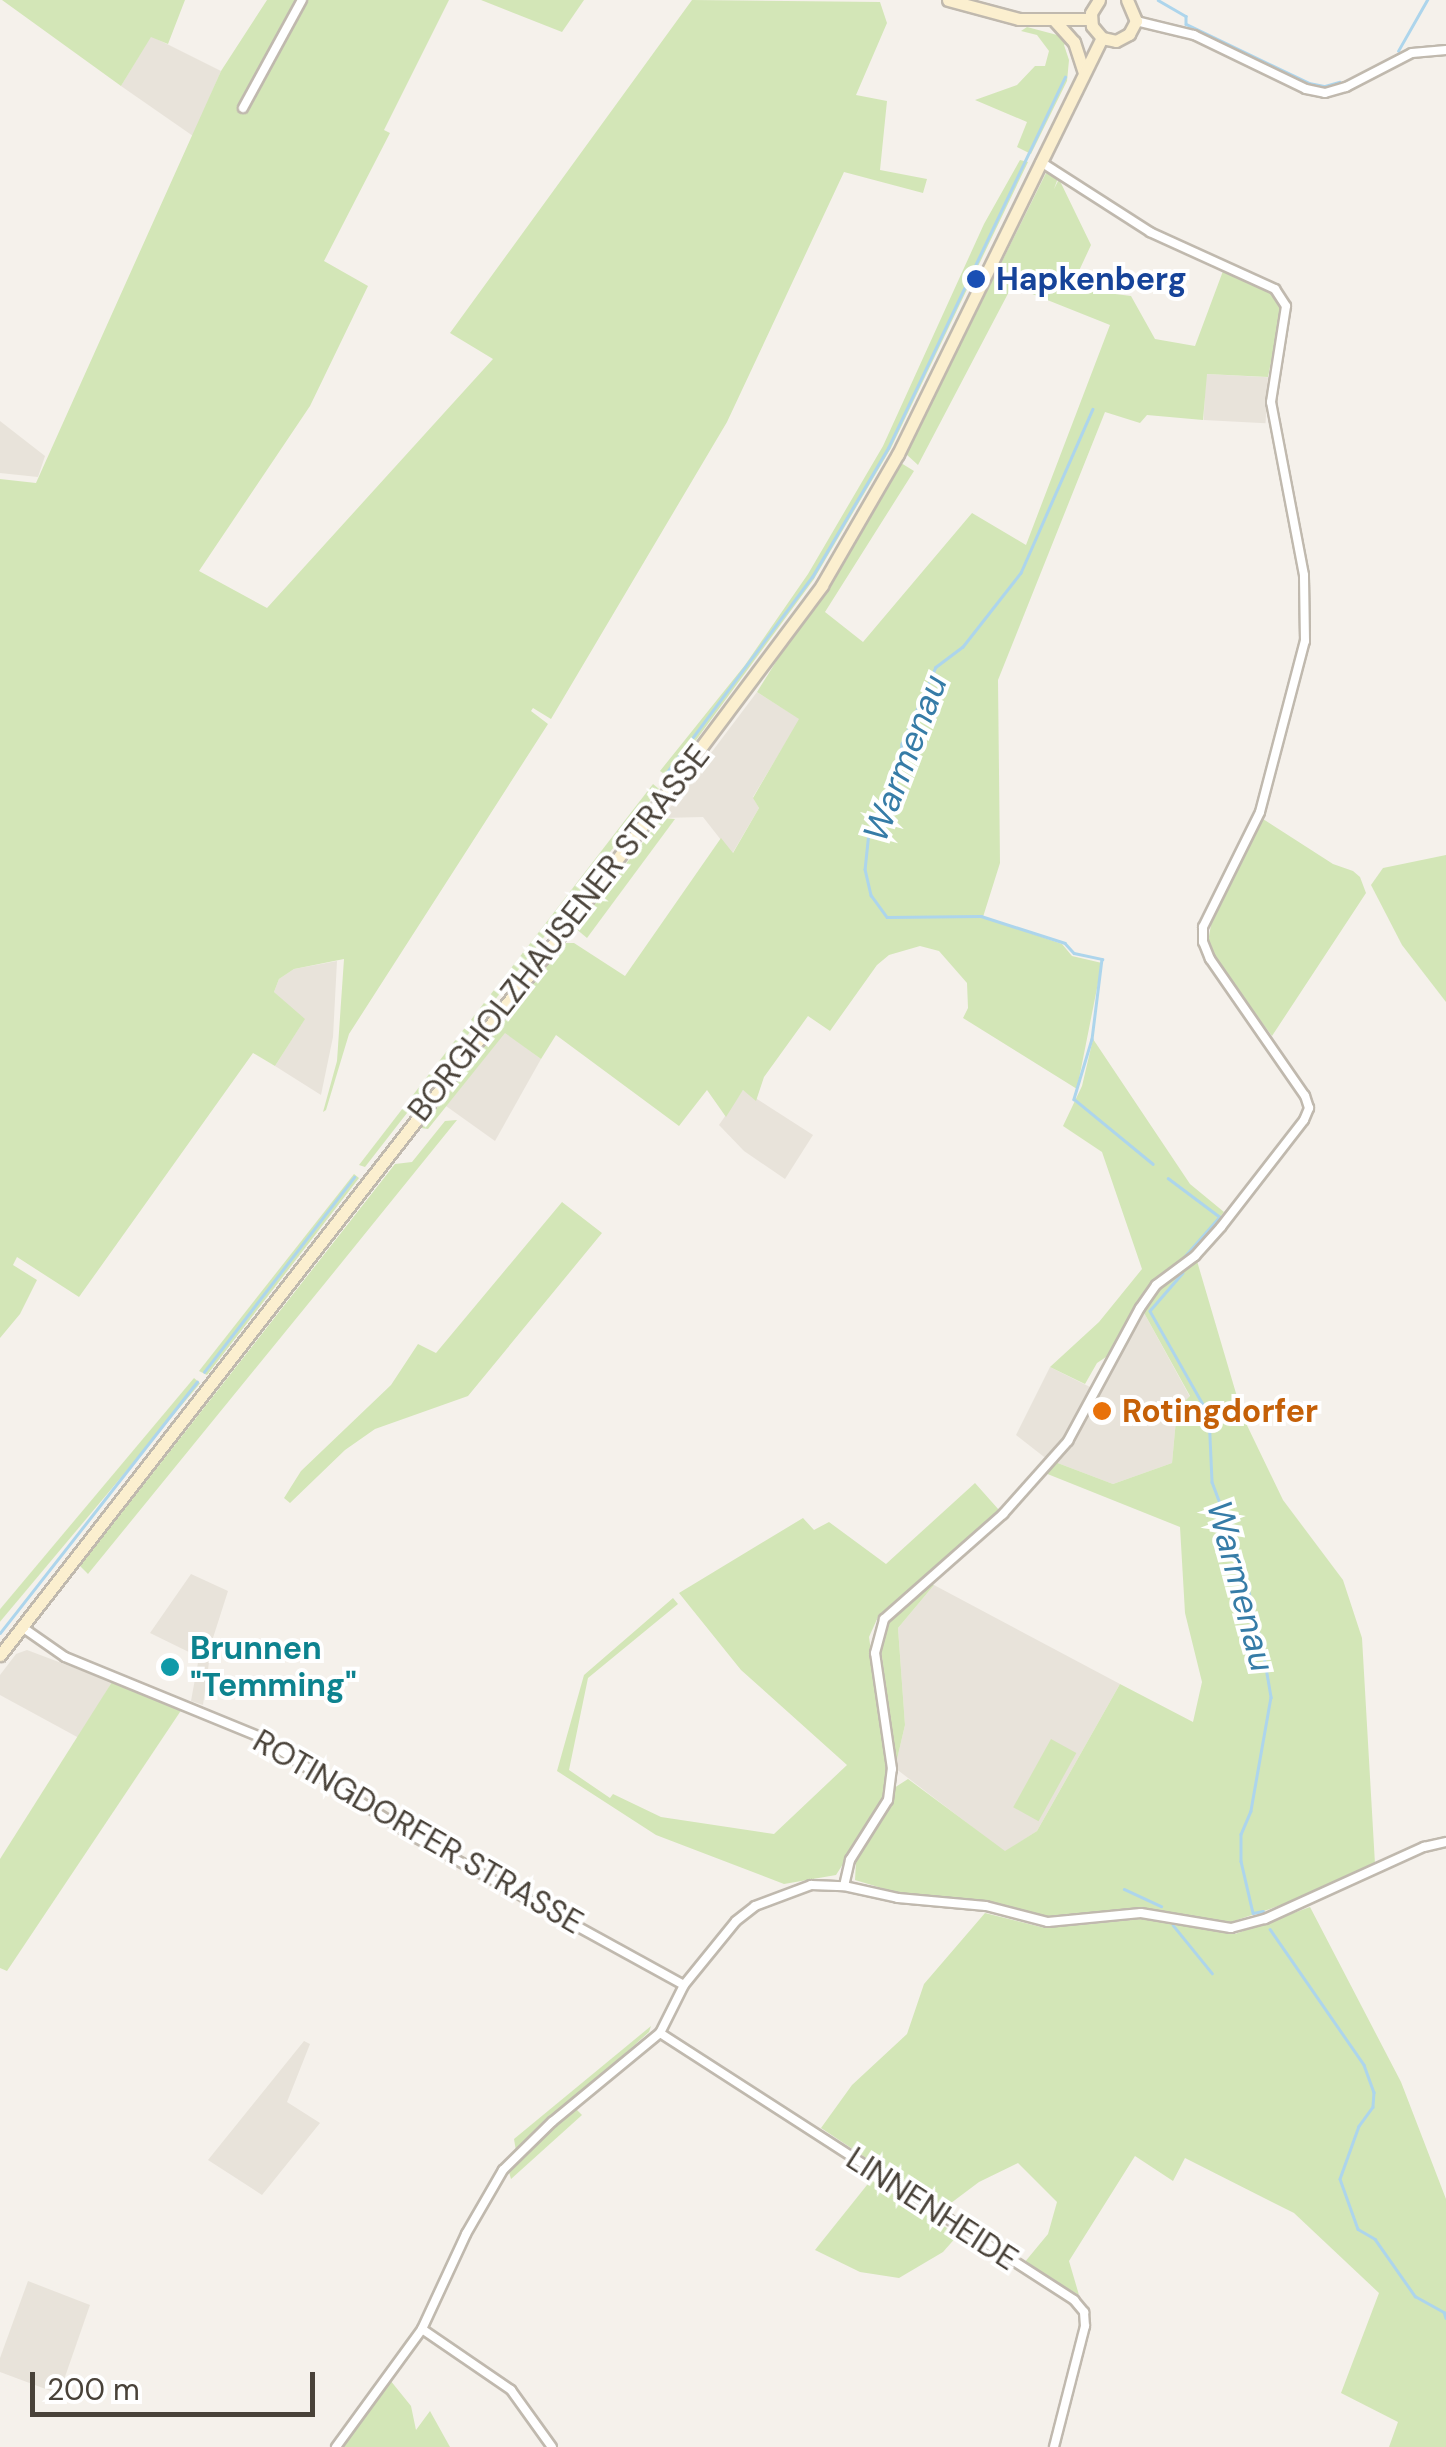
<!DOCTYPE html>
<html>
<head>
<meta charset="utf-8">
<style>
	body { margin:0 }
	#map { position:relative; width:1446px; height:2447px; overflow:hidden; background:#f5f1eb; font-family:"DM Sans",sans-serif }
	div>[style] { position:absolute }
	.residential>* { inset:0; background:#e8e3da; transform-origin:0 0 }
	.green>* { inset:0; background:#d3e6b7; transform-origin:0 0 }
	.stream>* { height:2.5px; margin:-1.25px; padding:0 1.25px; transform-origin:1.25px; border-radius:1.25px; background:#add5ec }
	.roads { filter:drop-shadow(2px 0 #c0b9ae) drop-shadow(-2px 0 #c0b9ae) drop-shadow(0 2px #c0b9ae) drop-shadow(0 -2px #c0b9ae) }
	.street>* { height:8px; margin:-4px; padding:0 4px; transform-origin:4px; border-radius:4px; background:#fff }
	.secondary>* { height:11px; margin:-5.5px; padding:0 5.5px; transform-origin:5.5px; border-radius:5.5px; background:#fbefcf }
	.dots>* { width:28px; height:28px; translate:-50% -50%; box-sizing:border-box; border:5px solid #fff; border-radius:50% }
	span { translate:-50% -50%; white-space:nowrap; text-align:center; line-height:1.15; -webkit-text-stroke:8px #fff; paint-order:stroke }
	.transit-label { font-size:32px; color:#164399; font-weight:700 }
	.left { translate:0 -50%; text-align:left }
	.street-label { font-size:32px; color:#494239 }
	.food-label { font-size:32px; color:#c56008; font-weight:700 }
	.culture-label { font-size:32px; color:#0d838f; font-weight:700 }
	.water-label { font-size:35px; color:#367ca7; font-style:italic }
	.scale { position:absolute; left:30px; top:2372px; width:285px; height:45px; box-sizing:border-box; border:5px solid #494239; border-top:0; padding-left:12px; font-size:30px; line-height:35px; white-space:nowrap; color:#494239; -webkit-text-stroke:8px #fff; paint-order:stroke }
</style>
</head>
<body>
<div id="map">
	<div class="residential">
		<div style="clip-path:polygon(151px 36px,221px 71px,193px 136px,121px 86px)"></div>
		<div style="left:1206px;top:374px;width:62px;height:46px;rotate:3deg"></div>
		<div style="clip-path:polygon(0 421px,45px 456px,38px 477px,0 473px)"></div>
		<div style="clip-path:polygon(757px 692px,800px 719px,753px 797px,759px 808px,732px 854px,703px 817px,662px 818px)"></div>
		<div style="clip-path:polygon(337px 961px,333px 1037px,321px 1095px,275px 1066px,304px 1020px,274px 992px,279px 979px,294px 969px)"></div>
		<div style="clip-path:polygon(505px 1032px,541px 1059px,495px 1141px,446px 1106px)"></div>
		<div style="clip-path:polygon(743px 1090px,813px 1135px,785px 1179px,744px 1151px,719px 1125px)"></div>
		<div style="clip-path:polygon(1143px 1311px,1190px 1397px,1177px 1409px,1172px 1463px,1113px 1484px,1055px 1462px,1082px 1428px)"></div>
		<div style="clip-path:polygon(1050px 1367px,1092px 1388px,1077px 1425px,1048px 1460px,1016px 1435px)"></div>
		<div style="clip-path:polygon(191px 1574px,228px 1591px,212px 1641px,203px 1705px,191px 1701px,199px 1657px,150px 1633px)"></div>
		<div style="clip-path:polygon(934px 1585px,1120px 1684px,1037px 1831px,1005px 1852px,895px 1768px,905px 1725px,898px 1628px)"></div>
		<div style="clip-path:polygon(27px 1650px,112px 1682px,79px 1738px,0 1695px,0 1675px,16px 1654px)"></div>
		<div style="clip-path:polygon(304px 2041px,310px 2044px,287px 2102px,320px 2123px,262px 2195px,208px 2160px)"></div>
		<div style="clip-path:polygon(28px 2281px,90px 2305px,59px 2394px,0 2372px,0 2358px)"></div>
	</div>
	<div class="green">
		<div style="clip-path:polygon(2px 0,185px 0,168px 44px,151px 37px,121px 86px)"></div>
		<div style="clip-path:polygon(267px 0,296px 0,303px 7px,307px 0,449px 0,384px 130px,390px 133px,324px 261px,368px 286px,310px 406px,199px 571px,267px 608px,493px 359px,450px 333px,692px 0,880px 2px,887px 23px,856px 95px,887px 101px,880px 170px,927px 179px,923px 193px,844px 172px,727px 422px,551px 719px,533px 708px,531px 711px,548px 724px,349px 1034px,326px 1110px,323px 1112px,337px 1061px,344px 959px,294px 969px,279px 979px,274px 992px,305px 1019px,275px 1066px,253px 1053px,79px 1297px,17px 1257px,13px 1265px,37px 1280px,20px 1314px,0 1338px,0 479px,36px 483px,221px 71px)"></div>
		<div style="clip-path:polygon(481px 0,584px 0,562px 32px)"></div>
		<div style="clip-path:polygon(1027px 27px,1061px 36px,1067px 42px,1064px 45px,1069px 60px,1067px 81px,1031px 154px,1017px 147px,1027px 122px,975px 100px,1017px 85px,1035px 66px,1045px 66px,1049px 51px,1037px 35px,1021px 31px)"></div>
		<div style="clip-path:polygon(1020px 160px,1028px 162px,891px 448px,814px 579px,669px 777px,660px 771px,745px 665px,808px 574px,883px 446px,984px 224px)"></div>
		<div style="clip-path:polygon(1046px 173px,1058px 178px,1054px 189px,1059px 179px,1091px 245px,1078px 273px,1064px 276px,1060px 287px,1131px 296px,1155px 339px,1195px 346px,1223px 271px,1271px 291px,1282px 307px,1268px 377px,1207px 374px,1203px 420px,1147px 415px,1140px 423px,1105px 412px,998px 680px,1000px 863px,983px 917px,1062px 944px,1072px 956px,1102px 963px,1077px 1089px,963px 1018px,968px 1008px,967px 983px,939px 951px,920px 946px,889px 955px,877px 965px,830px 1031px,808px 1016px,764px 1077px,756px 1101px,743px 1090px,726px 1117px,707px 1090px,679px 1126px,556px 1035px,541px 1059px,505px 1033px,428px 1129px,421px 1128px,565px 943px,574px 943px,625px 976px,721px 838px,733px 853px,759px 808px,753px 798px,799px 719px,757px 692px,901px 463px,914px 471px,825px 612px,863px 642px,972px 513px,1026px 545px,1110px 325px,1012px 286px,918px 465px,906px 454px)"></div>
		<div style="clip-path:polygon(653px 784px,659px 789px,365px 1167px,359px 1165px)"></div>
		<div style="clip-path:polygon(662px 818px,675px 819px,587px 938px,575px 928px)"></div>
		<div style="clip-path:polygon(1263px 819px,1333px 864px,1353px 871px,1360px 877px,1366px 893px,1272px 1036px,1214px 958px,1208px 942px,1212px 919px)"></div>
		<div style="clip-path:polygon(1446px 855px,1446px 1002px,1402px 945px,1371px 885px,1383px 868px)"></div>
		<div style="clip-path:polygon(1093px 1039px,1190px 1184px,1224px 1212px,1191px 1251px,1152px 1283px,1109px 1355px,1097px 1363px,1085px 1384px,1050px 1367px,1099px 1322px,1142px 1269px,1102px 1152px,1063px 1126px,1082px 1086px)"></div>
		<div style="clip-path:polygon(457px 1120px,330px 1277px,88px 1574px,80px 1566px,395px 1164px,412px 1162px,445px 1121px)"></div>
		<div style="clip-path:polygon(354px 1174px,359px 1178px,207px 1375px,199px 1371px)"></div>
		<div style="clip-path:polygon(562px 1202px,602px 1233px,468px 1396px,375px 1429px,345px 1450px,290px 1503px,284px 1498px,301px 1471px,391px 1385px,418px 1344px,436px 1353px)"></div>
		<div style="clip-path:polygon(1197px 1261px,1243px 1417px,1283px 1500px,1343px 1580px,1362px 1638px,1375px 1864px,1320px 1892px,1231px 1922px,1142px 1909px,1048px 1917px,987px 1901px,898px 1893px,855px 1880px,856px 1862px,890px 1807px,894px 1788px,908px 1779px,1005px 1851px,1037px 1831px,1120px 1684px,1193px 1722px,1202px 1682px,1185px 1613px,1180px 1527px,1045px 1473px,1055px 1462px,1113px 1484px,1172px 1463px,1177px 1409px,1190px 1396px,1143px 1311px,1160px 1289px)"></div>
		<div style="left:194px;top:1378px;width:8px;height:314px;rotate:40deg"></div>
		<div style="clip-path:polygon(975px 1483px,999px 1510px,878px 1617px,869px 1637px,888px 1769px,883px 1801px,836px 1875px,784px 1884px,656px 1835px,557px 1771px,584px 1675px,673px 1598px,678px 1604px,588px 1678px,569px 1770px,610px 1798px,613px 1794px,661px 1817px,774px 1834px,847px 1765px,741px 1670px,679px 1593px,803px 1518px,814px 1530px,829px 1522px,886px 1564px)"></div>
		<div style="clip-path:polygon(930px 1583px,934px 1585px,898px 1628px,905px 1725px,895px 1768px,880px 1640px,888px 1621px)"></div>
		<div style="clip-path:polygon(112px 1682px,182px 1709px,7px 1971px,0 1968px,0 1859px)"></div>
		<div style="left:1051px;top:1739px;width:29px;height:78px;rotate:29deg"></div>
		<div style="clip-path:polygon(1310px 1907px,1401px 2082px,1446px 2199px,1446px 2447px,1389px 2447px,1398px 2422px,1341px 2393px,1379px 2293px,1294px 2213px,1185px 2158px,1173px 2181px,1135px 2156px,1069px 2261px,1079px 2295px,1024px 2263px,1048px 2234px,1057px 2202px,1018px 2163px,979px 2182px,943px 2209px,821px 2128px,852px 2085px,907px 2034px,924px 1984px,985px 1913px,1045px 1928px,1143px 1919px,1235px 1934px)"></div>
		<div style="clip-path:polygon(651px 2026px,649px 2032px,516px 2151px,514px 2139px)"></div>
		<div style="clip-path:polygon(575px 2108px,582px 2115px,511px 2179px,509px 2172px)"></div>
		<div style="clip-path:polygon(871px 2180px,958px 2235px,943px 2252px,899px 2278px,860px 2272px,815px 2250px)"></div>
		<div style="clip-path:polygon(390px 2380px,411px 2406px,416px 2430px,430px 2411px,450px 2447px,342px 2447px)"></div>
	</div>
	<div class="stream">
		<div style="left:1158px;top:0;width:32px;rotate:30deg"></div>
		<div style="left:1186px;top:16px;width:8px;rotate:90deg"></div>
		<div style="left:1186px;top:24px;width:136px;rotate:25.6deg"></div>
		<div style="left:1309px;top:83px;width:16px;rotate:11deg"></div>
		<div style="left:1325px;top:86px;width:15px;rotate:-16deg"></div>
		<div style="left:1398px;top:51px;width:59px;rotate:-60.4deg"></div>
		<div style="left:1093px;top:409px;width:179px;rotate:113.7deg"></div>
		<div style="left:1021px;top:573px;width:94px;rotate:128.1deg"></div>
		<div style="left:963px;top:647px;width:34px;rotate:143deg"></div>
		<div style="left:936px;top:667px;width:84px;rotate:113.8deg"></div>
		<div style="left:902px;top:744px;width:35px;rotate:97deg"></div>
		<div style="left:898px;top:779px;width:60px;rotate:118.7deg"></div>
		<div style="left:869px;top:832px;width:37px;rotate:96deg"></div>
		<div style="left:865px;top:869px;width:27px;rotate:77deg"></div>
		<div style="left:871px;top:895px;width:27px;rotate:54deg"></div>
		<div style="left:887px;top:917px;width:94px;rotate:-0.6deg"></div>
		<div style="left:981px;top:916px;width:88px;rotate:17.8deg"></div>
		<div style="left:1065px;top:943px;width:13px;rotate:48deg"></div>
		<div style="left:1074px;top:953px;width:29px;rotate:12deg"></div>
		<div style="left:1102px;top:959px;width:81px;rotate:97.1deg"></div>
		<div style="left:1092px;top:1039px;width:63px;rotate:106.7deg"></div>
		<div style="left:1074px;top:1099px;width:102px;rotate:39.4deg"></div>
		<div style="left:667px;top:772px;width:243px;rotate:-53.4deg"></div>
		<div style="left:812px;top:577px;width:150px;rotate:-59.5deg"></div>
		<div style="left:888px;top:448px;width:411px;rotate:-64.5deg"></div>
		<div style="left:1168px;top:1178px;width:65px;rotate:36.9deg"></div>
		<div style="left:1220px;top:1217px;width:57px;rotate:131.5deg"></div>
		<div style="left:1183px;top:1273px;width:50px;rotate:131deg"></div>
		<div style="left:1150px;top:1311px;width:120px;rotate:60.4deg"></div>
		<div style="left:1209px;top:1415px;width:67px;rotate:87.4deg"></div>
		<div style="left:1212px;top:1482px;width:82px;rotate:69.4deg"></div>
		<div style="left:1241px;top:1559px;width:94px;rotate:76.4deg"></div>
		<div style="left:1263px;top:1650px;width:48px;rotate:80.3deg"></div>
		<div style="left:1271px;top:1697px;width:116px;rotate:100deg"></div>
		<div style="left:1251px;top:1811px;width:25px;rotate:113deg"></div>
		<div style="left:1241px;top:1834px;width:27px;rotate:90deg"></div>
		<div style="left:1241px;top:1861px;width:53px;rotate:77deg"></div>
		<div style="left:1253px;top:1913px;width:10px;rotate:-11deg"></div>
		<div style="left:204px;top:1372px;width:246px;rotate:-52.4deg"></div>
		<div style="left:0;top:1633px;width:319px;rotate:-51.9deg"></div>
		<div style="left:1124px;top:1889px;width:41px;rotate:24.7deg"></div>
		<div style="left:1173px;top:1925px;width:62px;rotate:50.9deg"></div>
		<div style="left:1270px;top:1929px;width:165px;rotate:55.3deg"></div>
		<div style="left:1364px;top:2065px;width:29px;rotate:70deg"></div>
		<div style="left:1374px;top:2092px;width:15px;rotate:94deg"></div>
		<div style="left:1373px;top:2107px;width:24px;rotate:126deg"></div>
		<div style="left:1359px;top:2126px;width:56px;rotate:109.7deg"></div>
		<div style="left:1340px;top:2179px;width:53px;rotate:70.2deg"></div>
		<div style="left:1358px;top:2229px;width:20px;rotate:30deg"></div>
		<div style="left:1375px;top:2239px;width:70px;rotate:54.9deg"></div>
		<div style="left:1415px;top:2296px;width:33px;rotate:29deg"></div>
		<div style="left:1444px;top:2312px;width:6px;rotate:72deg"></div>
	</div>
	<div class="roads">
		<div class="street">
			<div style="left:1136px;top:21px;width:60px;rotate:13.6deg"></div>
			<div style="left:1194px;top:35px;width:124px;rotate:25.7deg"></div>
			<div style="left:1306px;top:89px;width:19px;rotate:12deg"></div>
			<div style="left:1325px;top:93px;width:22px;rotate:-16deg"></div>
			<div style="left:1346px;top:87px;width:74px;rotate:-27.3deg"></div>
			<div style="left:1412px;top:53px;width:34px;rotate:-5deg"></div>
			<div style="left:243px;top:108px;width:123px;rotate:-61.4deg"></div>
			<div style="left:22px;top:1627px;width:52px;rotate:34.9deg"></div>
			<div style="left:65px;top:1657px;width:211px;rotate:22.3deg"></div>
			<div style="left:260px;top:1737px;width:180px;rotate:33deg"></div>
			<div style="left:411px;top:1835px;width:311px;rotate:28.8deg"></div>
			<div style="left:844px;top:1886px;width:27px;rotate:-77deg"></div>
			<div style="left:850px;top:1860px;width:71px;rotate:-57.7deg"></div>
			<div style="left:888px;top:1800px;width:31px;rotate:-83deg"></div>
			<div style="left:892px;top:1769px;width:117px;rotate:-98.3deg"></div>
			<div style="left:875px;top:1653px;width:35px;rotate:-75deg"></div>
			<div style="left:884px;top:1619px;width:159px;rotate:-41.4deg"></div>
			<div style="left:1003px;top:1514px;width:98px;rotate:-48.3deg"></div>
			<div style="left:1068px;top:1441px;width:151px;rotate:-61.6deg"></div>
			<div style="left:1140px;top:1308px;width:28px;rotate:-55deg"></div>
			<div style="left:1156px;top:1285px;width:49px;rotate:-36.6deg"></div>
			<div style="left:1195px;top:1256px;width:39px;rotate:-48deg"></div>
			<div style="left:1221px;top:1227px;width:135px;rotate:-52.2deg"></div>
			<div style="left:1304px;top:1120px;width:13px;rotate:-67deg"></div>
			<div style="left:1309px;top:1108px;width:13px;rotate:-108deg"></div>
			<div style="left:1305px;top:1096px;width:167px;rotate:-124.7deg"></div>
			<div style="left:1210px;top:959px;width:18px;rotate:-112deg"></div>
			<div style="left:1203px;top:942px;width:15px;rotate:-90deg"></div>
			<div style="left:1203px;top:927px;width:128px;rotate:-63.6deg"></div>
			<div style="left:1260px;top:812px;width:177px;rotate:-75.3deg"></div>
			<div style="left:1305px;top:641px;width:66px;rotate:-90.9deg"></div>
			<div style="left:1304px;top:575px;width:176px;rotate:-100.8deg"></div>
			<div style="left:1271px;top:402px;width:97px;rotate:-81.1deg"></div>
			<div style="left:1286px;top:306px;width:20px;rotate:-123deg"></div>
			<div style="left:1275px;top:289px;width:137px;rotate:-155.5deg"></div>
			<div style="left:1150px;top:232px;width:130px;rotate:-147.3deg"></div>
			<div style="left:660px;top:2033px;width:493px;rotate:32.8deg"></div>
			<div style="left:1074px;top:2300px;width:16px;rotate:50deg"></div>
			<div style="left:1084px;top:2312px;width:14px;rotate:86deg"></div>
			<div style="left:1085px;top:2326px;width:125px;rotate:104.4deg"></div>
			<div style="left:422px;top:2329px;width:108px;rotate:34.4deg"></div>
			<div style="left:511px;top:2390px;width:70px;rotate:54.3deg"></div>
			<div style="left:336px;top:2447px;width:146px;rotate:-53.9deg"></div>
			<div style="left:422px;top:2329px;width:105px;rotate:-65.1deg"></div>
			<div style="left:466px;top:2234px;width:74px;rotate:-60deg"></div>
			<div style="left:503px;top:2170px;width:69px;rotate:-44.4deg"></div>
			<div style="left:552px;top:2122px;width:140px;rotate:-39.5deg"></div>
			<div style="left:660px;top:2033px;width:54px;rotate:-63.4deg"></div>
			<div style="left:684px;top:1985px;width:82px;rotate:-50.9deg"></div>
			<div style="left:736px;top:1921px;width:24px;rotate:-38deg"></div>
			<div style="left:755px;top:1906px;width:60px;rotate:-20.6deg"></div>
			<div style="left:811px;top:1885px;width:33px;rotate:2deg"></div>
			<div style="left:844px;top:1886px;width:55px;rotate:12.5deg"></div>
			<div style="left:898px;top:1898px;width:88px;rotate:5.2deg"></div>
			<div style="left:986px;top:1906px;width:64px;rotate:14.5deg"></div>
			<div style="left:1048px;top:1922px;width:93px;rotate:-5.5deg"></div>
			<div style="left:1141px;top:1913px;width:91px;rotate:9.5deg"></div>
			<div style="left:1231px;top:1928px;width:35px;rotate:-15deg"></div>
			<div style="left:1265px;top:1919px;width:175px;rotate:-24.4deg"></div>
			<div style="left:1424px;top:1847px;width:23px;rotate:-13deg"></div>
		</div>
		<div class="secondary">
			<div style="left:948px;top:0;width:73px;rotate:15deg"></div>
			<div style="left:1019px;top:19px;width:71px"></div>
			<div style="left:1099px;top:0;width:15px;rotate:122deg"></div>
			<div style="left:1091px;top:13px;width:13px;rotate:86deg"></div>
			<div style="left:1092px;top:26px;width:16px;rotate:50deg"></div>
			<div style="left:1102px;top:38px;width:14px;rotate:12deg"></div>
			<div style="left:1116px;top:41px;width:15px;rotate:-28deg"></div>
			<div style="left:1129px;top:34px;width:15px;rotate:-62deg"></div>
			<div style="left:1136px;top:21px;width:23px;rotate:-113deg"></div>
			<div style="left:1055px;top:21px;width:28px;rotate:48deg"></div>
			<div style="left:1074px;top:42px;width:32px;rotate:72deg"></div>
			<div style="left:0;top:1655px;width:920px;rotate:-52.11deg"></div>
			<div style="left:565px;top:929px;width:429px;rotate:-53.2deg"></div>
			<div style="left:822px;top:585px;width:151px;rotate:-59.9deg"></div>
			<div style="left:898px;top:454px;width:463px;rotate:-63.9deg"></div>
		</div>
	</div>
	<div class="dots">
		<div style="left:976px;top:279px;background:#1a4fb4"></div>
		<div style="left:1102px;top:1411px;background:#e8710a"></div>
		<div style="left:170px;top:1667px;background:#0f9aa8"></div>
	</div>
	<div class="transit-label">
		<span class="left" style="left:996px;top:279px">Hapkenberg</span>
	</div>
	<div class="street-label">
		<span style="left:559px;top:933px;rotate:-52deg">BORGHOLZHAUSENER STRASSE</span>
		<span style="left:418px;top:1832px;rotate:30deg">ROTINGDORFER STRASSE</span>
		<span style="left:932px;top:2209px;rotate:33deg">LINNENHEIDE</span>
	</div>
	<div class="food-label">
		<span class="left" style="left:1122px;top:1411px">Rotingdorfer</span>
	</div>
	<div class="culture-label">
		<span class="left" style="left:190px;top:1667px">Brunnen<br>"Temming"</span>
	</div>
	<div class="water-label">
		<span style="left:905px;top:758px;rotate:-69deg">Warmenau</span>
		<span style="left:1241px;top:1586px;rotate:75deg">Warmenau</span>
	</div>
	<div class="scale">200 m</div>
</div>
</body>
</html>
